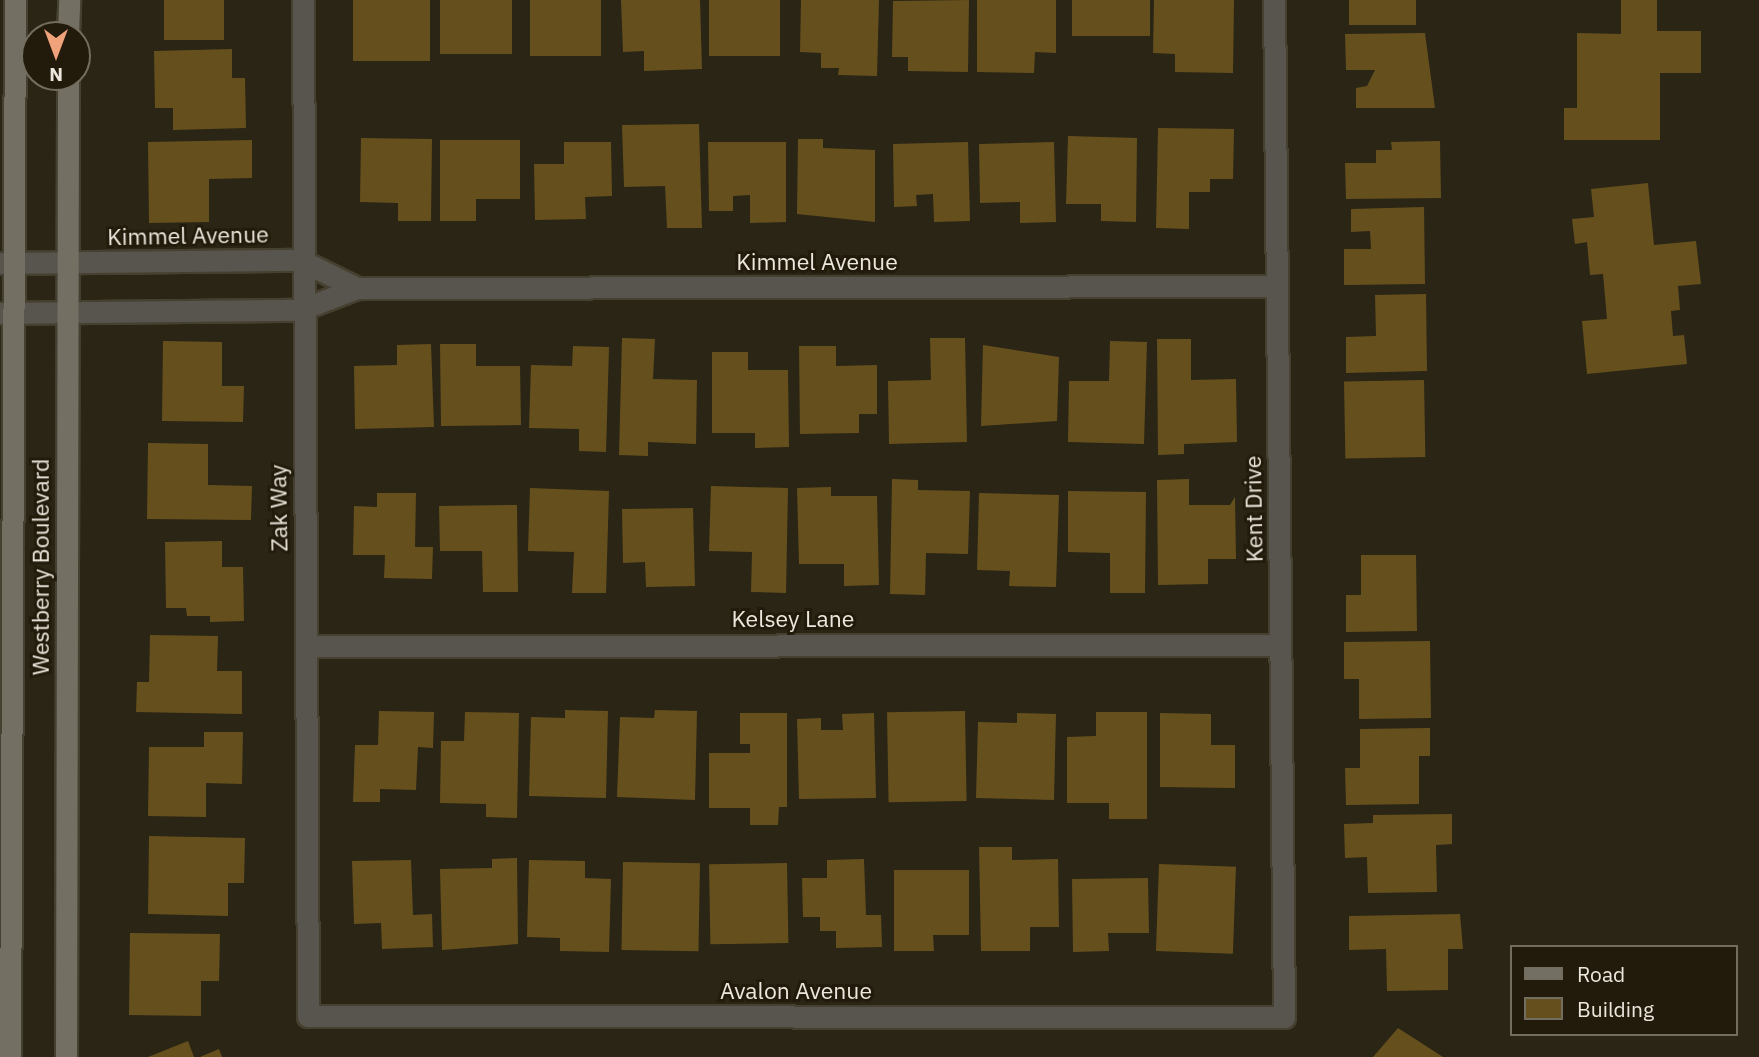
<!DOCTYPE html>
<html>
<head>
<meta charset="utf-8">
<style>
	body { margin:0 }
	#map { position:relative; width:1759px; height:1057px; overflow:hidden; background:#2b2515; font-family:"IBM Plex Sans",sans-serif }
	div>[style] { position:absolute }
	.building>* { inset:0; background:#65501d; transform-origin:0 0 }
	.roads { filter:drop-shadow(2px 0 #464031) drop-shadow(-2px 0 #464031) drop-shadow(0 2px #464031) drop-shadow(0 -2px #464031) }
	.street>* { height:21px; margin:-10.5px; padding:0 10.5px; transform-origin:10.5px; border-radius:10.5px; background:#57554d }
	.secondary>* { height:21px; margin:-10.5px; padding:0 10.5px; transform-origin:10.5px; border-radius:10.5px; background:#737063 }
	span { translate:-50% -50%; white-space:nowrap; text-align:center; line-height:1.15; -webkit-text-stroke:6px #221b0b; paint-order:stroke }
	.street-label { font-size:23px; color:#ece7dd }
	.legend { position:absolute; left:1510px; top:945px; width:228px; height:91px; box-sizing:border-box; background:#221b0b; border:2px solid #736d5f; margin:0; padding:9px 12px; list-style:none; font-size:21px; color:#ece7dd }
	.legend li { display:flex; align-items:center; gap:14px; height:35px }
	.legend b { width:35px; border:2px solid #736d5f }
	.north { position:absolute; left:21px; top:21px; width:70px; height:70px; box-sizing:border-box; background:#221b0b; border:2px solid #736d5f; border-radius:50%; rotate:180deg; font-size:19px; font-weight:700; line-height:28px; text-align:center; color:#ece7dd }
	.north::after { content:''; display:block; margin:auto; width:24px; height:32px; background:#f0a27a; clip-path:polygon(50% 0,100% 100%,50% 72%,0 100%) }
</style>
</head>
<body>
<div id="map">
	<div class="building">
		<div style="left:164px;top:0;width:60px;height:40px"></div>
		<div style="left:353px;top:0;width:77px;height:61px"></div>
		<div style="left:440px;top:0;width:72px;height:54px"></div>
		<div style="left:530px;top:0;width:71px;height:56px"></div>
		<div style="clip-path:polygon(621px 0,700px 0,702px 69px,644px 71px,644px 51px,623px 52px)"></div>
		<div style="left:709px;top:0;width:71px;height:56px"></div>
		<div style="clip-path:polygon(801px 0,879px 0,877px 76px,838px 75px,839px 68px,821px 68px,821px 53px,800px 52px)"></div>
		<div style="clip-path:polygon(969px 0,968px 72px,908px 71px,908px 57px,892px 57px,893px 1px)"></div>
		<div style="clip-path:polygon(977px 0,1056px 0,1056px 53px,1035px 52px,1034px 73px,977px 72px)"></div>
		<div style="left:1072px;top:0;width:78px;height:36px"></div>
		<div style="clip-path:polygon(1154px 0,1234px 0,1233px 73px,1175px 72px,1175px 54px,1153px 53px)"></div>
		<div style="left:1349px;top:0;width:67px;height:25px"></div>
		<div style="clip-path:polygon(1621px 0,1657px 0,1657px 31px,1701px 31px,1701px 73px,1660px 73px,1660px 140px,1564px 140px,1564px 108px,1577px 108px,1577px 33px,1621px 34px)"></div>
		<div style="clip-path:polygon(1425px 33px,1435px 108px,1356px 108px,1356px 88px,1367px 86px,1375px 70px,1346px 70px,1345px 34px)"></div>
		<div style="clip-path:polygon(232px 49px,232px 78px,245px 78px,246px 128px,173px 130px,173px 108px,155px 108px,154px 51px)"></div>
		<div style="clip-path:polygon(699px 124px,702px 228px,667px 228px,665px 186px,624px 187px,622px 125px)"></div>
		<div style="clip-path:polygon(1158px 128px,1234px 129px,1233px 179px,1210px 179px,1210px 192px,1189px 192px,1189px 229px,1156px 228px)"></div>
		<div style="clip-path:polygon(1068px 136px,1137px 138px,1136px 222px,1101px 221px,1101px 204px,1066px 204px)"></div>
		<div style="clip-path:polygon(361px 138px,432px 139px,431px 221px,398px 221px,398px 203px,360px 202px)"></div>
		<div style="clip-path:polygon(798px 139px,823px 139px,823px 148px,875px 150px,875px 222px,797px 214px)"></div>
		<div style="clip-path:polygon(252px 140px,252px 178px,209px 179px,209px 222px,149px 223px,148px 142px)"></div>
		<div style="clip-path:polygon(440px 140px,520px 140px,520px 199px,476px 199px,476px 221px,440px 221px)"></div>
		<div style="clip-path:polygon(1440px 141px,1441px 198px,1346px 199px,1345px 163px,1376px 163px,1376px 150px,1392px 150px,1391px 142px)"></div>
		<div style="clip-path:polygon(564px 142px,611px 142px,612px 196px,585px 197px,586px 219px,535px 220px,534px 164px,564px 164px)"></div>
		<div style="clip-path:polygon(708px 142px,786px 142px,786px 222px,750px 223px,750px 195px,733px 196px,733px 211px,709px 211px)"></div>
		<div style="clip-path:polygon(968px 142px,970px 221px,934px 222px,933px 194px,916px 195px,917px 206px,894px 207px,893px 144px)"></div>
		<div style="clip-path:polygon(1054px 142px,1056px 222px,1020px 223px,1020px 202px,980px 203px,979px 144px)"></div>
		<div style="clip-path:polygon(1648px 183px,1654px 245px,1696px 241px,1701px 284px,1678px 286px,1680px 310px,1671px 311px,1673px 336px,1684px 335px,1687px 364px,1587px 374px,1582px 321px,1607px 319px,1603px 274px,1590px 275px,1587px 242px,1575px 244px,1572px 219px,1594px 217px,1591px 189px)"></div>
		<div style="clip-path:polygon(1424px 207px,1425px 284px,1344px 285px,1344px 249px,1371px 249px,1370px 231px,1351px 232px,1351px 209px)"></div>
		<div style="clip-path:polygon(1426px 294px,1427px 371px,1346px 373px,1346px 337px,1376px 336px,1375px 295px)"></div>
		<div style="clip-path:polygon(622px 338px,655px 339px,653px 379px,697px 380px,696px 444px,648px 442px,648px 456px,619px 455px)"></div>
		<div style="clip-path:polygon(930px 338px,965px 338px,967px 442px,889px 444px,888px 381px,931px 380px)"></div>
		<div style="clip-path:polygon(1157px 339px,1191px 339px,1191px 380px,1236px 379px,1237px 442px,1184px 444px,1184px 454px,1158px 455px)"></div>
		<div style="clip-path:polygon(163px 341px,222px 342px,222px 386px,244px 386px,243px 422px,162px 421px)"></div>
		<div style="clip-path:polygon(1110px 341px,1147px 342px,1144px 444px,1068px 442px,1069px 381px,1109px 381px)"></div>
		<div style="clip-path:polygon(431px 344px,434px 427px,355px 429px,354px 366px,397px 365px,397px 345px)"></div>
		<div style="clip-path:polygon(440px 344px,476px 344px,476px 366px,520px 366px,521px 425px,441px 426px)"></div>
		<div style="clip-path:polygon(983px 345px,1059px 357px,1057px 421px,981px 426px)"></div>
		<div style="clip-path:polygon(573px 346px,609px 347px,606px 452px,579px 451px,579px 429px,529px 428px,531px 365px,572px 366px)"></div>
		<div style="clip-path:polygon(799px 346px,836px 346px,836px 366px,877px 365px,877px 414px,859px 414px,859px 433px,800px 434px)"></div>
		<div style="clip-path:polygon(712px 352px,748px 352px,748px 370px,788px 370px,789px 447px,755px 448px,755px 433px,712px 433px)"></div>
		<div style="left:1424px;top:380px;width:77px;height:80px;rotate:89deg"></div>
		<div style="clip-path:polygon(148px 443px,208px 444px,208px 485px,252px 486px,251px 520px,147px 519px)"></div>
		<div style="clip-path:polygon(892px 479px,918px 480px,918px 490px,970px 491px,968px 554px,926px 553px,925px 595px,890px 594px)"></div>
		<div style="clip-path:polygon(1189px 479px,1189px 505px,1230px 505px,1235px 497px,1236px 559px,1208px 559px,1208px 584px,1158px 585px,1157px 480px)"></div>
		<div style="clip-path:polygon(711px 486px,788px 488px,786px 593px,751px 592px,752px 552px,709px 551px)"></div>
		<div style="clip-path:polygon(831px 487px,831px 496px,877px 496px,879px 585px,844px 586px,844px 564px,799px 564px,797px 488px)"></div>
		<div style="clip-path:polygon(530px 488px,609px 491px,606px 593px,572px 593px,574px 552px,528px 551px)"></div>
		<div style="clip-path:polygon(1068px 491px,1146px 492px,1145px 593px,1110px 593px,1110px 553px,1068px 552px)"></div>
		<div style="clip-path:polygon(377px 493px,416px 493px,415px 547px,433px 547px,432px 579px,384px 578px,385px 555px,353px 555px,354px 506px,377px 507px)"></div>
		<div style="clip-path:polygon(979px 493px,1059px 495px,1056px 587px,1009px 586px,1010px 571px,977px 570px)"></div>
		<div style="clip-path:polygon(517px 505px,518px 592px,483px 592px,482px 551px,440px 551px,439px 506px)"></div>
		<div style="clip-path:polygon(693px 508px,695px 586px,646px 587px,645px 562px,623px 563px,622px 509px)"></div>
		<div style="clip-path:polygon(222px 541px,222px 567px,243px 567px,244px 621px,210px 622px,210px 616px,187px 616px,186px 608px,166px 608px,165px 542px)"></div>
		<div style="clip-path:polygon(1361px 555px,1416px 555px,1417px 631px,1346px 632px,1346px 595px,1361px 595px)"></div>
		<div style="clip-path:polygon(150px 635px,218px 636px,217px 671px,242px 671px,242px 714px,136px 712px,137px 682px,149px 682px)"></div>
		<div style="clip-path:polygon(1430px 641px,1431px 718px,1359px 719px,1359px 679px,1344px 679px,1344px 642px)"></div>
		<div style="clip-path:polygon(565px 710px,608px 711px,606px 798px,529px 796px,531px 717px,565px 718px)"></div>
		<div style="clip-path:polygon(655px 710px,697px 711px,695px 800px,617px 797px,620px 717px,654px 718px)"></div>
		<div style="clip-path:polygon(379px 711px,434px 712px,433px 748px,418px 747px,416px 790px,380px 789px,380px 802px,353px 802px,355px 745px,378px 745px)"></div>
		<div style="left:965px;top:711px;width:90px;height:78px;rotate:89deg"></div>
		<div style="clip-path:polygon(465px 712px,519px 713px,517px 818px,486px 817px,486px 804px,440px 803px,441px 741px,464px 741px)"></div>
		<div style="clip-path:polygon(1096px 712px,1147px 712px,1147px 819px,1109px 819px,1109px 803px,1067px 803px,1067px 737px,1096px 736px)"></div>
		<div style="clip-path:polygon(740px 713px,787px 713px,787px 807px,779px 807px,778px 825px,750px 825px,750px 808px,709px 808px,709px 753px,750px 753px,750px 744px,740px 744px)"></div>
		<div style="clip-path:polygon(874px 713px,876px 798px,799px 799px,797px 719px,821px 718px,821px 730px,843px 730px,842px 714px)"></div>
		<div style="clip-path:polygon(1017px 713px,1056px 714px,1054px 800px,976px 798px,978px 722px,1017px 723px)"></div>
		<div style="clip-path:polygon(1160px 713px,1211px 714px,1211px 745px,1235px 745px,1235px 788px,1160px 787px)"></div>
		<div style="clip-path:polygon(1430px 728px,1430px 756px,1419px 756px,1419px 804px,1346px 805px,1345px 768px,1360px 768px,1360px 729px)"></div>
		<div style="clip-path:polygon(204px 732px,243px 732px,242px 784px,206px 783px,206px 817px,148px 816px,149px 747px,204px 747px)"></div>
		<div style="clip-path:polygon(1452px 814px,1452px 844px,1436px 845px,1437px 892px,1368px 893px,1367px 857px,1345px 858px,1344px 824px,1373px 823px,1373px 815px)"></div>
		<div style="clip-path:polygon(149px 836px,245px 838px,244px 883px,228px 883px,228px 916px,148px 914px)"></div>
		<div style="clip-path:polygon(979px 847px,1012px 847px,1012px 860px,1058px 859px,1059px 927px,1030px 927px,1030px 951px,981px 951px)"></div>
		<div style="clip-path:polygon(517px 858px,518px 944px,442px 950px,440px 869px,492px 868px,492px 859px)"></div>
		<div style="clip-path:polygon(864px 859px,866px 915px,881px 915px,882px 947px,836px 948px,836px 931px,820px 931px,820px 917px,803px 917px,802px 878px,827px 878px,827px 860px)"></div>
		<div style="clip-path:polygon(411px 860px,413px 915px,432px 914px,433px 947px,382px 949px,381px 923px,354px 924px,352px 861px)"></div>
		<div style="clip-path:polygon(529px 860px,585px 861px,585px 878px,611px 879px,609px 952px,560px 951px,560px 938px,527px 937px)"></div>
		<div style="left:623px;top:862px;width:77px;height:88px;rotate:1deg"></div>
		<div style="left:787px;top:863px;width:80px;height:78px;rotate:89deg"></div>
		<div style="left:1159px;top:864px;width:77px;height:87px;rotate:2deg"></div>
		<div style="clip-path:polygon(894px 870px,969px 870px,969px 935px,933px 935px,934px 951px,894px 951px)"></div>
		<div style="clip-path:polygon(1148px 878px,1149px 933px,1108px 933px,1109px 951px,1073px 952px,1072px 879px)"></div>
		<div style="clip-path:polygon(1460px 914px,1463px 949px,1448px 949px,1448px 990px,1387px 991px,1386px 949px,1349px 950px,1349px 916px)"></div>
		<div style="clip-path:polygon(130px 933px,220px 934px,219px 981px,201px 981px,201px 1016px,129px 1015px)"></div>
		<div style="clip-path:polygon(1398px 1028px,1443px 1057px,1373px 1057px)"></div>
		<div style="clip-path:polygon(188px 1041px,194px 1057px,148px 1057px)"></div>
		<div style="clip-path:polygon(219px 1049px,222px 1057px,200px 1057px)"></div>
	</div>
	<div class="roads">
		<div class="street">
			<div style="left:303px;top:0;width:1016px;rotate:89.72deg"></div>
			<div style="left:308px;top:1016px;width:976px;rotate:0.06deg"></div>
			<div style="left:1284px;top:1017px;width:1017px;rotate:-90.56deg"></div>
			<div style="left:0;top:263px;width:300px;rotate:-0.6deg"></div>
			<div style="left:300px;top:260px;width:64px;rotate:26.2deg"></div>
			<div style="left:0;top:313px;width:300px;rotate:-0.6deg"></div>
			<div style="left:300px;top:310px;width:61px;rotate:-21.1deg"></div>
			<div style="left:357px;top:288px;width:919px;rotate:-0.12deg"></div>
			<div style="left:307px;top:646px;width:973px;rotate:-0.06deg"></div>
		</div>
		<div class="secondary">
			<div style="left:68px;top:35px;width:35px;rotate:-88deg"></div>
			<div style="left:10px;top:1057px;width:1057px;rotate:-89.73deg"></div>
			<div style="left:66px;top:1057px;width:980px;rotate:-89.88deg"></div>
		</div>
	</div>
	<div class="street-label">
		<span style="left:188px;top:235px;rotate:-1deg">Kimmel Avenue</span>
		<span style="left:817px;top:261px">Kimmel Avenue</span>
		<span style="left:278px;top:508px;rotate:-91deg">Zak Way</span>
		<span style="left:1253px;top:509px;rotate:-91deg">Kent Drive</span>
		<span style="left:40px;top:567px;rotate:-90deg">Westberry Boulevard</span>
		<span style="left:793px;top:618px">Kelsey Lane</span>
		<span style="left:796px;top:990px">Avalon Avenue</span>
	</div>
	<ul class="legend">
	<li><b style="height:9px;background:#737063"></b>Road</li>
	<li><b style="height:19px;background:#65501d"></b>Building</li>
	</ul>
	<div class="north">N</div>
</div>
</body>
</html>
